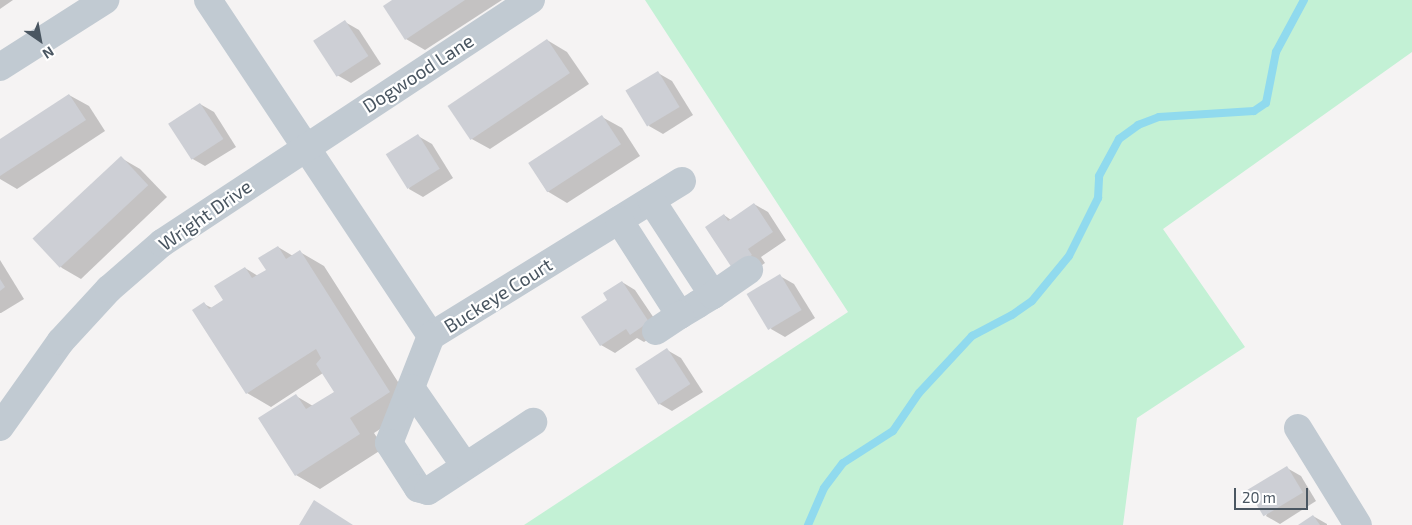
<!DOCTYPE html>
<html>
<head>
<meta charset="utf-8">
<style>
	body { margin:0 }
	#map { position:relative; width:1412px; height:525px; overflow:hidden; background:#f5f3f3; font-family:"Exo 2",sans-serif }
	div>[style] { position:absolute }
	.green>* { inset:0; background:#c3f1d5 }
	.shadow>* { inset:0; background:#0003 }
	.stream>* { height:8px; margin:-4px; padding:0 4px; transform-origin:4px; border-radius:4px; background:#90daee }
	.building>* { inset:0; background:#cdcfd5; transform-origin:0 0 }
	.minor>* { height:28px; margin:-14px; padding:0 14px; transform-origin:14px; border-radius:14px; background:#c1cad2 }
	span { translate:-50% -50%; white-space:nowrap; text-align:center; line-height:1.15; -webkit-text-stroke:4.5px #fff; paint-order:stroke }
	.street-label { font-size:19px; color:#4a5661 }
	.north { position:absolute; left:15px; top:15px; width:50px; height:50px; -webkit-text-stroke:4px #fff; paint-order:stroke; rotate:147deg; font-size:14px; font-weight:700; line-height:20px; text-align:center; color:#4a5661 }
	.north::after { content:''; display:block; margin:auto; width:18px; height:22px; background:#4a5661; clip-path:polygon(50% 0,100% 100%,50% 72%,0 100%) }
	.scale { position:absolute; left:1234px; top:488px; width:74px; height:22px; box-sizing:border-box; border:2px solid #4a5661; border-top:0; padding-left:6px; font-size:15px; line-height:18px; white-space:nowrap; color:#4a5661; -webkit-text-stroke:4px #fff; paint-order:stroke }
</style>
</head>
<body>
<div id="map">
	<div class="green">
		<div style="clip-path:polygon(645px 0,1412px 0,1412px 52px,1163px 229px,1245px 347px,1137px 418px,1123px 525px,524px 525px,848px 312px)"></div>
	</div>
	<div class="shadow">
		<div style="clip-path:polygon(0 0,13px 0,0 9px)"></div>
		<div style="clip-path:polygon(394px 0,502px 0,425px 50px,406px 39px)"></div>
		<div style="clip-path:polygon(345px 22px,359px 30px,381px 64px,351px 83px,337px 75px)"></div>
		<div style="clip-path:polygon(547px 40px,567px 52px,589px 84px,490px 149px,470px 138px)"></div>
		<div style="clip-path:polygon(658px 73px,672px 81px,693px 115px,663px 134px,649px 126px)"></div>
		<div style="clip-path:polygon(69px 95px,89px 106px,105px 131px,17px 189px,0 179px,0 141px)"></div>
		<div style="clip-path:polygon(200px 104px,214px 112px,236px 147px,205px 166px,191px 158px)"></div>
		<div style="clip-path:polygon(602px 117px,622px 128px,640px 156px,567px 203px,547px 191px,530px 164px)"></div>
		<div style="clip-path:polygon(418px 136px,432px 144px,453px 178px,423px 197px,409px 189px)"></div>
		<div style="clip-path:polygon(121px 158px,140px 169px,167px 197px,81px 279px,62px 268px,35px 239px)"></div>
		<div style="clip-path:polygon(754px 204px,768px 212px,786px 240px,761px 257px,765px 263px,747px 275px,724px 215px,731px 220px)"></div>
		<div style="clip-path:polygon(278px 247px,293px 256px,300px 252px,324px 266px,414px 407px,374px 433px,384px 448px,320px 489px,296px 475px,296px 396px,313px 406px,335px 392px,323px 373px,271px 407px,247px 393px,204px 304px,212px 308px,224px 300px,245px 268px,258px 276px,267px 270px)"></div>
		<div style="clip-path:polygon(0 260px,24px 299px,1px 313px,0 313px)"></div>
		<div style="clip-path:polygon(780px 276px,794px 284px,815px 318px,785px 337px,771px 329px)"></div>
		<div style="clip-path:polygon(622px 282px,635px 290px,662px 330px,644px 342px,637px 338px,615px 353px,601px 345px,609px 300px)"></div>
		<div style="clip-path:polygon(667px 350px,681px 358px,703px 392px,672px 411px,658px 403px)"></div>
		<div style="clip-path:polygon(1287px 468px,1301px 476px,1316px 501px,1280px 524px,1266px 516px)"></div>
		<div style="clip-path:polygon(1313px 516px,1327px 524px,1327px 525px,1300px 525px)"></div>
	</div>
	<div class="stream">
		<div style="left:808px;top:525px;width:40px;rotate:-66.6deg"></div>
		<div style="left:824px;top:488px;width:31px;rotate:-53deg"></div>
		<div style="left:843px;top:463px;width:59px;rotate:-32.6deg"></div>
		<div style="left:893px;top:431px;width:46px;rotate:-55.6deg"></div>
		<div style="left:919px;top:393px;width:78px;rotate:-47.1deg"></div>
		<div style="left:972px;top:336px;width:45px;rotate:-27.7deg"></div>
		<div style="left:1012px;top:315px;width:24px;rotate:-35deg"></div>
		<div style="left:1032px;top:301px;width:58px;rotate:-50.6deg"></div>
		<div style="left:1069px;top:256px;width:65px;rotate:-63.4deg"></div>
		<div style="left:1098px;top:198px;width:22px;rotate:-87deg"></div>
		<div style="left:1099px;top:176px;width:42px;rotate:-61.6deg"></div>
		<div style="left:1119px;top:139px;width:24px;rotate:-36deg"></div>
		<div style="left:1138px;top:125px;width:22px;rotate:-21deg"></div>
		<div style="left:1159px;top:117px;width:95px;rotate:-3.6deg"></div>
		<div style="left:1254px;top:111px;width:14px;rotate:-34deg"></div>
		<div style="left:1266px;top:103px;width:52px;rotate:-78.9deg"></div>
		<div style="left:1276px;top:52px;width:59px;rotate:-61.7deg"></div>
	</div>
	<div class="building">
		<div style="clip-path:polygon(392px 0,465px 0,405px 40px,383px 6px)"></div>
		<div style="left:345px;top:20px;width:43px;height:38px;rotate:57deg"></div>
		<div style="left:547px;top:39px;width:41px;height:120px;rotate:56deg"></div>
		<div style="left:658px;top:71px;width:42px;height:38px;rotate:59deg"></div>
		<div style="clip-path:polygon(69px 94px,86px 120px,0 176px,0 139px)"></div>
		<div style="left:200px;top:103px;width:43px;height:38px;rotate:57deg"></div>
		<div style="left:602px;top:115px;width:35px;height:88px;rotate:57deg"></div>
		<div style="left:418px;top:134px;width:41px;height:38px;rotate:58deg"></div>
		<div style="left:121px;top:156px;width:40px;height:121px;rotate:47deg"></div>
		<div style="clip-path:polygon(754px 203px,773px 232px,748px 249px,752px 255px,732px 268px,705px 227px,724px 214px,728px 221px)"></div>
		<div style="clip-path:polygon(278px 246px,286px 259px,300px 250px,390px 392px,350px 418px,360px 434px,295px 476px,258px 418px,296px 394px,306px 409px,334px 392px,316px 364px,321px 358px,316px 349px,246px 394px,192px 310px,204px 302px,209px 309px,223px 300px,214px 286px,245px 267px,252px 278px,266px 270px,258px 258px)"></div>
		<div style="left:780px;top:274px;width:42px;height:39px;rotate:59deg"></div>
		<div style="clip-path:polygon(0 279px,5px 287px,0 291px)"></div>
		<div style="clip-path:polygon(622px 281px,649px 322px,630px 335px,626px 329px,600px 346px,581px 317px,607px 300px,603px 293px)"></div>
		<div style="left:667px;top:348px;width:43px;height:38px;rotate:57deg"></div>
		<div style="left:1287px;top:466px;width:31px;height:46px;rotate:59deg"></div>
		<div style="clip-path:polygon(314px 500px,353px 525px,299px 525px)"></div>
		<div style="clip-path:polygon(1313px 515px,1320px 525px,1298px 525px)"></div>
	</div>
	<div class="minor">
		<div style="left:208px;top:0;width:403px;rotate:56.4deg"></div>
		<div style="left:431px;top:336px;width:295px;rotate:-31.7deg"></div>
		<div style="left:0;top:67px;width:125px;rotate:-32.5deg"></div>
		<div style="left:619px;top:220px;width:113px;rotate:57.3deg"></div>
		<div style="left:680px;top:315px;width:21px;rotate:-31deg"></div>
		<div style="left:698px;top:304px;width:17px;rotate:-31deg"></div>
		<div style="left:713px;top:295px;width:113px;rotate:-123.1deg"></div>
		<div style="left:713px;top:295px;width:44px;rotate:-34.8deg"></div>
		<div style="left:656px;top:331px;width:29px;rotate:-34deg"></div>
		<div style="left:431px;top:336px;width:115px;rotate:111.4deg"></div>
		<div style="left:389px;top:443px;width:54px;rotate:57.2deg"></div>
		<div style="left:418px;top:488px;width:10px;rotate:17deg"></div>
		<div style="left:428px;top:491px;width:126px;rotate:-33.3deg"></div>
		<div style="left:411px;top:388px;width:95px;rotate:55.3deg"></div>
		<div style="left:0;top:427px;width:105px;rotate:-54.7deg"></div>
		<div style="left:61px;top:341px;width:71px;rotate:-47.3deg"></div>
		<div style="left:109px;top:289px;width:70px;rotate:-41deg"></div>
		<div style="left:162px;top:243px;width:442px;rotate:-33.4deg"></div>
		<div style="left:1298px;top:428px;width:114px;rotate:58.3deg"></div>
	</div>
	<div class="street-label">
		<span style="left:418px;top:73px;rotate:-33deg">Dogwood Lane</span>
		<span style="left:205px;top:215px;rotate:-35deg">Wright Drive</span>
		<span style="left:498px;top:295px;rotate:-32deg">Buckeye Court</span>
	</div>
	<div class="north">N</div>
	<div class="scale">20 m</div>
</div>
</body>
</html>
